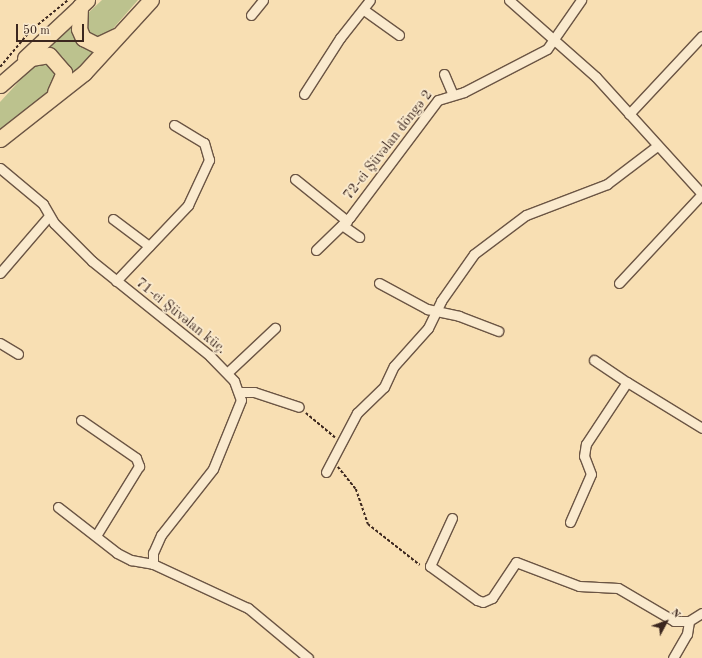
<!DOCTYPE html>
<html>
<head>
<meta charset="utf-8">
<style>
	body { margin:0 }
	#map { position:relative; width:702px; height:658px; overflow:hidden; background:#f8dfb3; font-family:"Old Standard TT",serif }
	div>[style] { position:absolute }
	.green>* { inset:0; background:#bcc28e }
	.path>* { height:1.5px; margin-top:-0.75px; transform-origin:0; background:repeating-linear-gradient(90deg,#3c271f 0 3px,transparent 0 5px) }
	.roads { filter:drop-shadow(1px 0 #6b5544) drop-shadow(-1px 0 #6b5544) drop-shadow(0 1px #6b5544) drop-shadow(0 -1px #6b5544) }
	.minor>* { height:9px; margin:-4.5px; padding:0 4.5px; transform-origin:4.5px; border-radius:4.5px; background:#faeace }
	.primary>* { height:15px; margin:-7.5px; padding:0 7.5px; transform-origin:7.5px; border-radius:7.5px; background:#f8dfb3 }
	span { translate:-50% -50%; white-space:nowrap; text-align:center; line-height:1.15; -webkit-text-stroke:3.5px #faeace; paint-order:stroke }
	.street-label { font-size:14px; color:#3c271f }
	.north { position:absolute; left:646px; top:602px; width:40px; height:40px; -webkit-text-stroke:3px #faeace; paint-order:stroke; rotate:49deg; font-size:11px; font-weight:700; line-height:16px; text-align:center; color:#3c271f }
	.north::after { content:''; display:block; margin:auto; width:14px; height:18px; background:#3c271f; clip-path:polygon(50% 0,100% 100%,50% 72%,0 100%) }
	.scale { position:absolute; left:16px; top:24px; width:68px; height:18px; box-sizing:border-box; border:2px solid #3c271f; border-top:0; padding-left:5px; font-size:12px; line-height:14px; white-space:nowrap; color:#3c271f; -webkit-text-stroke:3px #faeace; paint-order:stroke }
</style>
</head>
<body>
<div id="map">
	<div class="green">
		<div style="clip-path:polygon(102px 0,138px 0,110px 32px,97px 38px,85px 31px,85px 16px)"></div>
		<div style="clip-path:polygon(72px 20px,79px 43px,89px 50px,99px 51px,68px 80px,68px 68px,63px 57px,54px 51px,40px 50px)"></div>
		<div style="clip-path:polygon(37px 62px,49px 63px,58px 77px,50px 91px,0 129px,0 102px)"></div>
	</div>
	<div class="path">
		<div style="left:0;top:67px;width:47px;rotate:-50.2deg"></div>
		<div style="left:30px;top:31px;width:49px;rotate:-39.2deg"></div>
		<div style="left:306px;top:413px;width:38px;rotate:40deg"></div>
		<div style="left:338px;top:467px;width:28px;rotate:51deg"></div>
		<div style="left:356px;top:489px;width:37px;rotate:71deg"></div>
		<div style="left:368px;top:524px;width:66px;rotate:38.3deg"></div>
	</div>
	<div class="roads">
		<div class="minor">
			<div style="left:509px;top:0;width:116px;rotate:41.5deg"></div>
			<div style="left:596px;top:77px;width:158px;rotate:47.8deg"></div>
			<div style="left:364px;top:10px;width:43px;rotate:35.5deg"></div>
			<div style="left:251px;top:15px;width:19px;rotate:-51deg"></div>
			<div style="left:444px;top:74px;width:21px;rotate:67deg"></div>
			<div style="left:304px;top:94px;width:67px;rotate:-57.3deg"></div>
			<div style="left:340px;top:38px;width:48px;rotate:-51.7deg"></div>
			<div style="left:629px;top:114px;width:107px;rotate:-46.9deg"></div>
			<div style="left:0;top:168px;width:56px;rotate:39.9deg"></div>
			<div style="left:43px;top:204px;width:22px;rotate:60deg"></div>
			<div style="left:54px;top:223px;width:54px;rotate:45deg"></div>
			<div style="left:92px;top:261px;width:151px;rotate:38.8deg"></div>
			<div style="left:210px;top:356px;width:35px;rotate:46deg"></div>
			<div style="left:234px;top:381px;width:20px;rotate:70deg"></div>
			<div style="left:241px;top:400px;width:74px;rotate:112.1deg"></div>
			<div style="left:213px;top:469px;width:84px;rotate:128.2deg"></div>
			<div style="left:161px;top:535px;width:20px;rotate:114deg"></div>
			<div style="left:153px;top:553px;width:11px;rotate:90deg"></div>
			<div style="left:153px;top:564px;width:105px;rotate:24.9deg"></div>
			<div style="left:248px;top:608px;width:78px;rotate:39.8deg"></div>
			<div style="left:295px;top:179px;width:67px;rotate:38.9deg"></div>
			<div style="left:113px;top:219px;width:45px;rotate:36.9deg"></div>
			<div style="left:342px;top:225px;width:21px;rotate:35deg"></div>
			<div style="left:316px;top:250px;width:47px;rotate:-44.1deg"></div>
			<div style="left:350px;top:217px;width:146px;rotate:-53.1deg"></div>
			<div style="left:438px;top:100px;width:27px;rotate:-17deg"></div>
			<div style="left:464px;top:92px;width:93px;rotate:-27.4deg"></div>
			<div style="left:547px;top:49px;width:60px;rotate:-55.2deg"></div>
			<div style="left:0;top:273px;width:75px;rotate:-49.3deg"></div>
			<div style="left:116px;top:281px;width:105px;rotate:-46.5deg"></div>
			<div style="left:188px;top:205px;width:50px;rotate:-65deg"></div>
			<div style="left:209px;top:160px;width:18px;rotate:-106deg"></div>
			<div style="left:204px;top:143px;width:35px;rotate:-149deg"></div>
			<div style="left:379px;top:283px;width:55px;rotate:28.4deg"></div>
			<div style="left:427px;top:309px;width:33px;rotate:12deg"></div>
			<div style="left:459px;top:316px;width:42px;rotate:21deg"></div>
			<div style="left:619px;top:283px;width:122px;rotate:-47deg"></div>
			<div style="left:0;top:343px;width:21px;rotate:31deg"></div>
			<div style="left:594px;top:360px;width:40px;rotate:34deg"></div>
			<div style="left:227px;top:373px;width:66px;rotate:-43.2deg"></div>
			<div style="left:240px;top:392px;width:14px"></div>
			<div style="left:254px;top:392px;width:47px;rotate:18.4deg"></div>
			<div style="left:81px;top:420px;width:67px;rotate:34.6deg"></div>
			<div style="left:136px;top:458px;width:9px;rotate:69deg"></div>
			<div style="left:139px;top:466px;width:80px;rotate:121.7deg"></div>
			<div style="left:326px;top:472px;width:67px;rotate:-62.3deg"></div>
			<div style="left:357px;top:413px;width:37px;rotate:-44deg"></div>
			<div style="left:384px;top:387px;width:23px;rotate:-65deg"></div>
			<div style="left:394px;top:366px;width:51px;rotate:-48.2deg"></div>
			<div style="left:428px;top:328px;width:30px;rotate:-64deg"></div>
			<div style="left:441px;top:301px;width:57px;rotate:-54.9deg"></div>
			<div style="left:474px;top:254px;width:65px;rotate:-36.9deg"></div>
			<div style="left:526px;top:215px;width:87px;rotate:-20.9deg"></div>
			<div style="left:607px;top:184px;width:63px;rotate:-37.2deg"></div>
			<div style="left:58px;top:507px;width:75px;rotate:37.9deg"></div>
			<div style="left:117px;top:553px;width:16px;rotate:27deg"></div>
			<div style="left:131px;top:560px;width:22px;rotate:10deg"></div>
			<div style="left:452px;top:518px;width:53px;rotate:114.6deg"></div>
			<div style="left:430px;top:566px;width:58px;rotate:35.9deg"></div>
			<div style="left:477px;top:600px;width:6px;rotate:18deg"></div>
			<div style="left:483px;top:602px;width:10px;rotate:-24deg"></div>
			<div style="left:492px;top:598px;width:43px;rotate:-56.3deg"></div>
			<div style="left:516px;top:562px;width:67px;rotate:20.9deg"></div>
			<div style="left:579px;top:586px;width:39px;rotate:3deg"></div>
			<div style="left:618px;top:588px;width:65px;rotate:30.5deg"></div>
			<div style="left:674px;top:621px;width:15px"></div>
			<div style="left:689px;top:621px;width:15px;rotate:-32deg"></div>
			<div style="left:570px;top:522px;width:52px;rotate:-66.4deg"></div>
			<div style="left:591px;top:474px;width:19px;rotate:-111deg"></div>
			<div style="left:584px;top:456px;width:12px;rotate:-81deg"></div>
			<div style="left:586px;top:444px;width:74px;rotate:-56.5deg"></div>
			<div style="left:627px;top:382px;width:88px;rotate:31.5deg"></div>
			<div style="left:673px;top:658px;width:28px;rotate:-60deg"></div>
			<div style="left:687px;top:634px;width:13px;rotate:-81deg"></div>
		</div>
		<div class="primary">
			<div style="left:80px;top:6px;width:23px;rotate:92deg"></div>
			<div style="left:79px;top:29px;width:10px;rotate:66deg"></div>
			<div style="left:83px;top:38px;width:16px;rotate:27deg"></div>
			<div style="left:97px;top:45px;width:21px;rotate:-25deg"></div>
			<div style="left:25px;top:58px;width:85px;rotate:-43.1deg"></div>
			<div style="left:0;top:85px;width:41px;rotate:-41.1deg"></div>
			<div style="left:31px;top:58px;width:18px;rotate:-9deg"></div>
			<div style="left:49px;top:55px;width:23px;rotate:49deg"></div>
			<div style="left:64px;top:72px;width:22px;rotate:114deg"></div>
			<div style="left:0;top:139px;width:107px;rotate:-38.2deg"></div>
			<div style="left:84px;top:73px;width:99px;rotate:-47.5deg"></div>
		</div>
	</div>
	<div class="street-label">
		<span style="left:388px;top:145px;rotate:-52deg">72-ci Şüvəlan döngə 2</span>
		<span style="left:181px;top:316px;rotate:39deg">71-ci Şüvəlan küç.</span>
	</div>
	<div class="north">N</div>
	<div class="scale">50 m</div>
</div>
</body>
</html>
